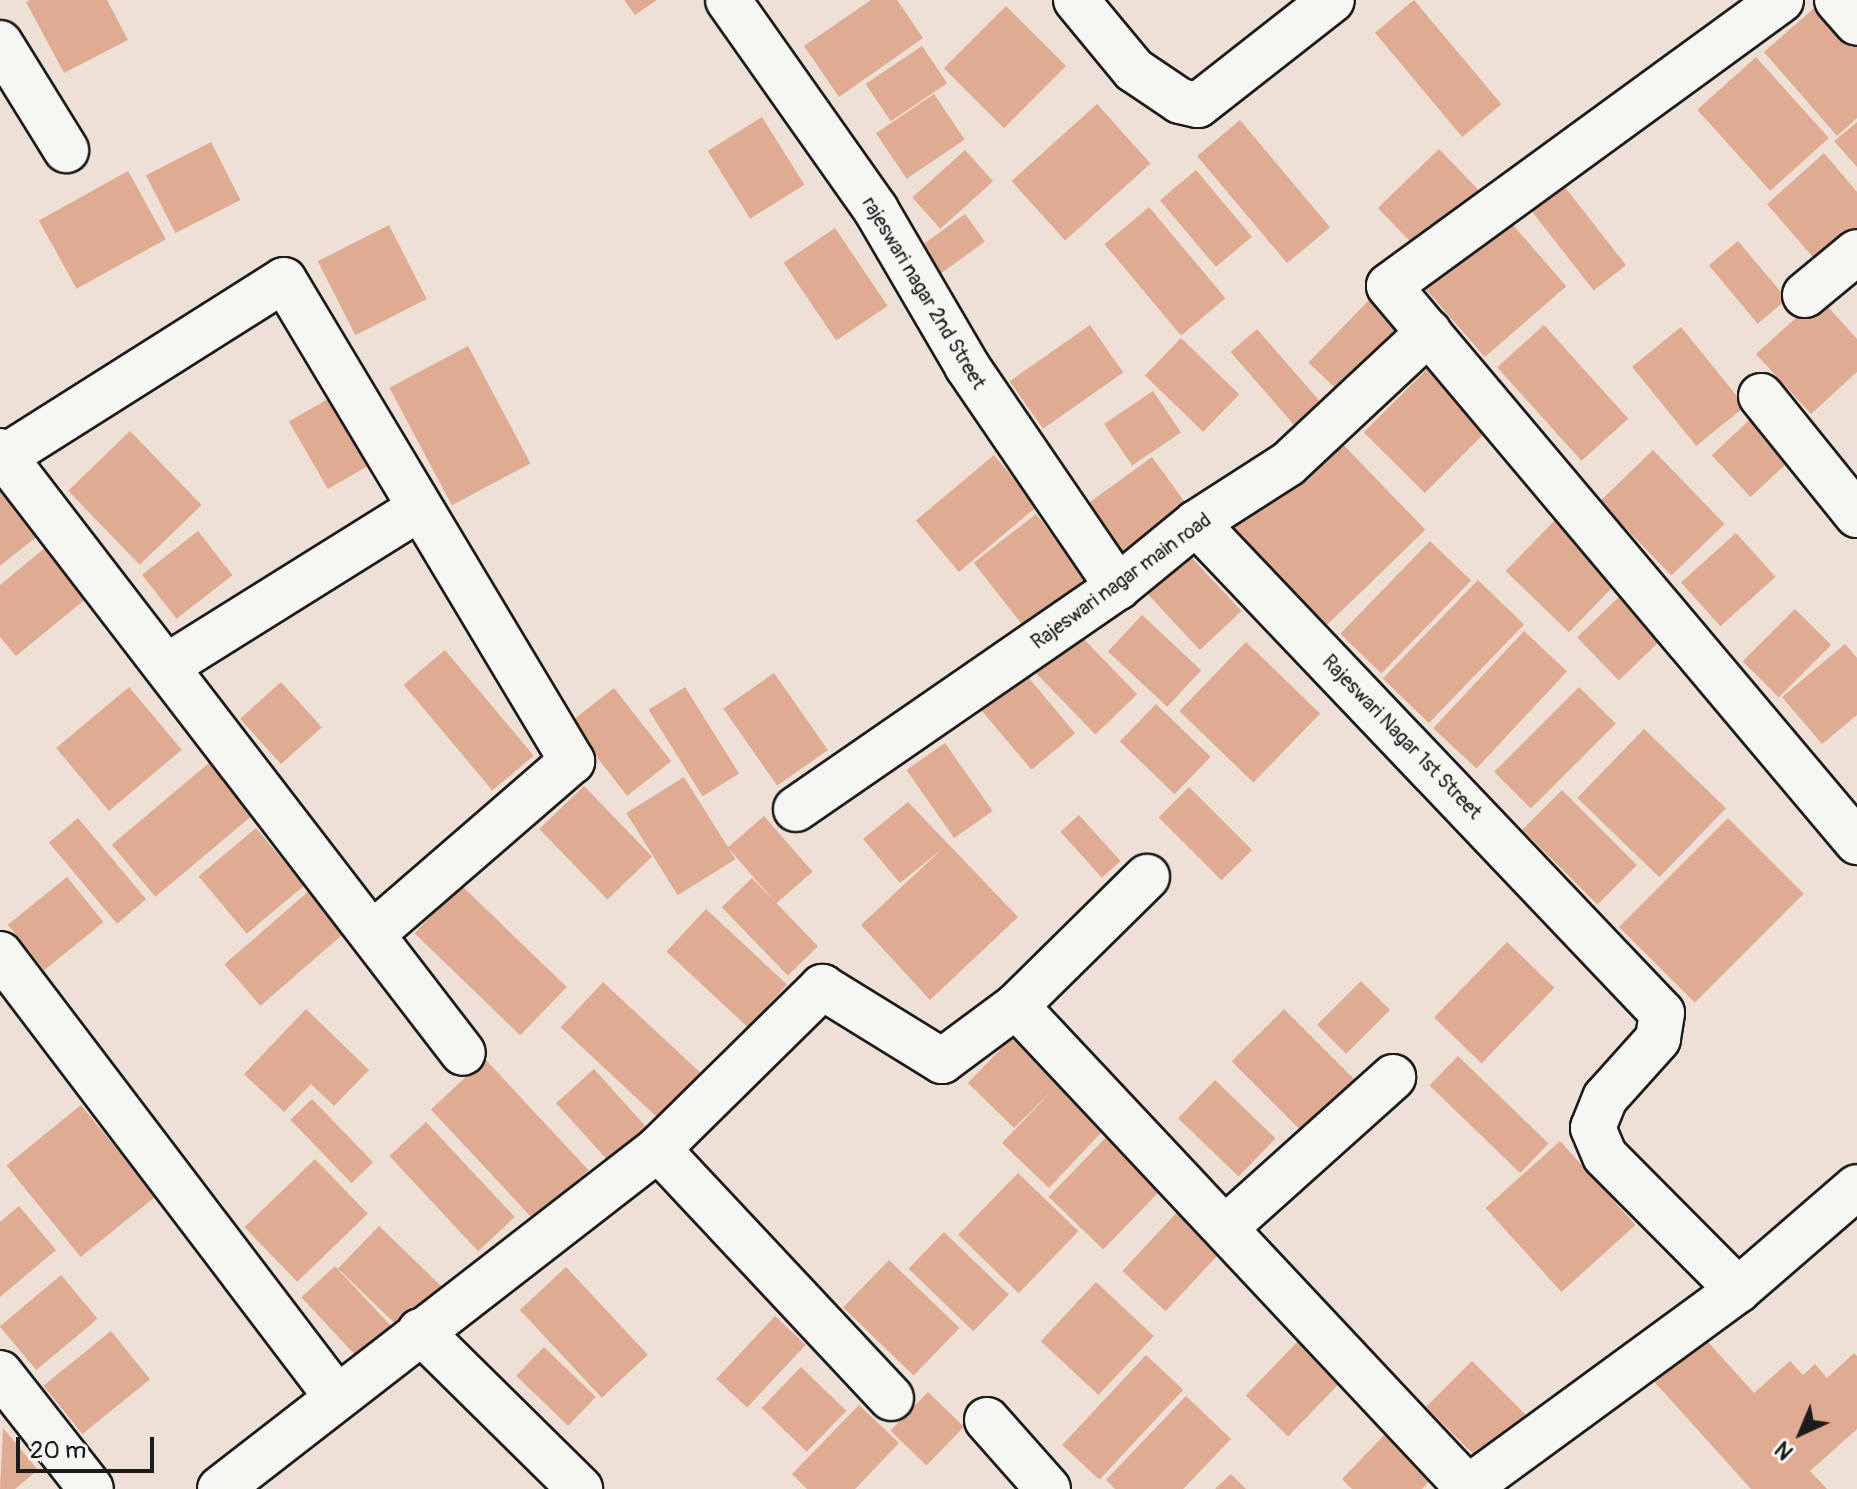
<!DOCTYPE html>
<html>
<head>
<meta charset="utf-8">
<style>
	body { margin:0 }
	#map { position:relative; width:1857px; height:1489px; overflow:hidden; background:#efe0d6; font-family:Pangolin,sans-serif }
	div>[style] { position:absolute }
	.building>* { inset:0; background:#dfab93; transform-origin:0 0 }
	.roads { filter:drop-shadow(2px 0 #1c1c1c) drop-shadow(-2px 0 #1c1c1c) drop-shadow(0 2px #1c1c1c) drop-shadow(0 -2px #1c1c1c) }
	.minor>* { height:44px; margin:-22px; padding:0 22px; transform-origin:22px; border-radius:22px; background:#f6f6f2 }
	span { translate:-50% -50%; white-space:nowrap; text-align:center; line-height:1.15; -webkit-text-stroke:6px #f6f6f2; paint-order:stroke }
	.street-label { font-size:20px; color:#1c1c1c }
	.north { position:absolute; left:1761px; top:1393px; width:80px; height:80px; -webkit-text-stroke:6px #f6f6f2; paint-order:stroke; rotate:224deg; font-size:22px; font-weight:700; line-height:32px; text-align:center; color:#1c1c1c }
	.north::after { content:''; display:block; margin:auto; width:28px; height:36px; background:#1c1c1c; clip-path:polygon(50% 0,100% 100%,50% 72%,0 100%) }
	.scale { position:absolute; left:16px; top:1437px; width:138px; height:36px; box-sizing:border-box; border:4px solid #1c1c1c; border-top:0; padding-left:10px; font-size:24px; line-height:28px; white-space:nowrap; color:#1c1c1c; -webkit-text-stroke:6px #f6f6f2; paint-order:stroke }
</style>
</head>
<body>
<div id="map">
	<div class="building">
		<div style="clip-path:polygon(30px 0,107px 0,128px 40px,64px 73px,26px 2px)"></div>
		<div style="clip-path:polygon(624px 0,657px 0,635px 15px)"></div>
		<div style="clip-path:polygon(871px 0,897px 0,923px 38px,839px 97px,804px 46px)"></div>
		<div style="left:1414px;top:0;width:136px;height:51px;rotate:50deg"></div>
		<div style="clip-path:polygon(1820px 3px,1857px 44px,1857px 118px,1837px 136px,1764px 52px)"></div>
		<div style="left:1006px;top:6px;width:85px;height:88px;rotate:45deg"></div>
		<div style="left:922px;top:46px;width:45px;height:68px;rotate:56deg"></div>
		<div style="left:1756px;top:57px;width:109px;height:79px;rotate:48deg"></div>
		<div style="left:934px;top:94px;width:55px;height:70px;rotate:56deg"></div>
		<div style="left:1097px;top:104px;width:80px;height:115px;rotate:48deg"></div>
		<div style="left:762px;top:117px;width:80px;height:64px;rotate:58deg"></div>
		<div style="left:1240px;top:120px;width:140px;height:56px;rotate:50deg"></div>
		<div style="clip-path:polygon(1857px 122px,1857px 167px,1834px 141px)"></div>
		<div style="left:211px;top:142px;width:65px;height:73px;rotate:63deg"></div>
		<div style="left:1439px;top:149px;width:60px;height:85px;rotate:46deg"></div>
		<div style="left:965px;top:150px;width:42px;height:71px;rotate:48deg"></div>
		<div style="clip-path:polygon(1824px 153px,1857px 192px,1857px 240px,1823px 269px,1767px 204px)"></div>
		<div style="left:1196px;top:170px;width:87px;height:47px;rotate:50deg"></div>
		<div style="left:128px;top:171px;width:78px;height:102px;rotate:61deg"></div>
		<div style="left:1557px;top:177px;width:112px;height:41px;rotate:52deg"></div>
		<div style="left:1149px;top:207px;width:119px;height:58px;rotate:50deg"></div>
		<div style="left:1500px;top:210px;width:101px;height:108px;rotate:49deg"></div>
		<div style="left:965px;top:214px;width:34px;height:55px;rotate:54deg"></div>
		<div style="left:389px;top:225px;width:83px;height:80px;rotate:63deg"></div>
		<div style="left:835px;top:228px;width:94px;height:62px;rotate:56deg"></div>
		<div style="left:1738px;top:241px;width:76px;height:38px;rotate:50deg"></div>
		<div style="clip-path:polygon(1819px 297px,1857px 339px,1857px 372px,1811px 414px,1756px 354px)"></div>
		<div style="left:1369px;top:300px;width:49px;height:87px;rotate:44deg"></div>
		<div style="left:1090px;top:325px;width:58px;height:98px;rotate:55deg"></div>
		<div style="left:1544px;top:325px;width:126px;height:63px;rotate:48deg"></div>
		<div style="left:1681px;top:327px;width:102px;height:63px;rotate:51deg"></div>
		<div style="left:1257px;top:329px;width:115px;height:35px;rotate:49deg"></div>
		<div style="left:1181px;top:338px;width:81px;height:52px;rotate:44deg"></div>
		<div style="left:468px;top:346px;width:133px;height:89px;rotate:62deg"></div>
		<div style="left:1431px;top:365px;width:86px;height:95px;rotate:45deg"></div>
		<div style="left:1153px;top:391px;width:50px;height:59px;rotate:56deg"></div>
		<div style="left:340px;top:392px;width:78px;height:59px;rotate:60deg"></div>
		<div style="left:1757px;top:413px;width:57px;height:62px;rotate:47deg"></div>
		<div style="left:130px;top:431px;width:103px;height:86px;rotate:46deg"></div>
		<div style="left:1331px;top:432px;width:136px;height:149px;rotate:46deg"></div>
		<div style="left:1653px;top:450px;width:103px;height:74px;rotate:46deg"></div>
		<div style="left:994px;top:455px;width:67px;height:102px;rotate:50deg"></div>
		<div style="left:1152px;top:457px;width:70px;height:82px;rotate:54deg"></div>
		<div style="clip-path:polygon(0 485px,40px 534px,0 566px)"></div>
		<div style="left:1036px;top:514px;width:84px;height:79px;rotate:52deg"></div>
		<div style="left:1555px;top:520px;width:88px;height:71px;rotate:44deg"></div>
		<div style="left:198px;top:531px;width:56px;height:71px;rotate:52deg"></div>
		<div style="left:1736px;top:533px;width:59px;height:74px;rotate:48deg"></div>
		<div style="left:1430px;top:541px;width:57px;height:129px;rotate:44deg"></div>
		<div style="left:1178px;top:543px;width:93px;height:57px;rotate:47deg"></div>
		<div style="clip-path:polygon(46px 547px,87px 598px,16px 656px,0 637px,0 585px)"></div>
		<div style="left:1478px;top:580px;width:64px;height:137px;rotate:44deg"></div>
		<div style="left:1621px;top:595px;width:60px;height:61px;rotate:46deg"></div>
		<div style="left:1795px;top:609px;width:51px;height:74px;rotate:45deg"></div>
		<div style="left:1142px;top:615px;width:81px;height:50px;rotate:43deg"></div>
		<div style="left:1076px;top:631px;width:88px;height:58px;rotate:46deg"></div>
		<div style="left:1524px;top:631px;width:59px;height:133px;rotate:43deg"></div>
		<div style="left:1246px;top:642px;width:103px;height:96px;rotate:44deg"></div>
		<div style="clip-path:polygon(1845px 644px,1857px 658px,1857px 715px,1822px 744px,1782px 697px)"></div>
		<div style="left:445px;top:650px;width:138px;height:54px;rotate:50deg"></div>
		<div style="left:1018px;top:665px;width:89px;height:57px;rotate:50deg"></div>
		<div style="left:774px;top:673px;width:94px;height:62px;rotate:55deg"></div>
		<div style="left:281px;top:682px;width:61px;height:55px;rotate:48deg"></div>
		<div style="left:129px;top:687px;width:82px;height:95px;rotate:50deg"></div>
		<div style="left:685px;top:687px;width:102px;height:43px;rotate:58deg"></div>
		<div style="left:1579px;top:687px;width:52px;height:120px;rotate:45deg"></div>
		<div style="left:614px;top:688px;width:93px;height:56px;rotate:52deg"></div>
		<div style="left:1156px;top:704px;width:76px;height:52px;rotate:44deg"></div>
		<div style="left:1644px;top:729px;width:114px;height:96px;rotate:44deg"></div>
		<div style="left:945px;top:743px;width:83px;height:47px;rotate:55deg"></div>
		<div style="left:209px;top:763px;width:68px;height:127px;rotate:50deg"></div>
		<div style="left:684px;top:777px;width:97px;height:68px;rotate:58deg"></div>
		<div style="left:584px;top:786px;width:98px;height:62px;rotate:46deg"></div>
		<div style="left:1189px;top:787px;width:89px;height:43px;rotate:45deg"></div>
		<div style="left:1562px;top:790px;width:106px;height:56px;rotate:45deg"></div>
		<div style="clip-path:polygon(908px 802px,1018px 917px,930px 1000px,861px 925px,942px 849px,900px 883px,863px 839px)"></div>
		<div style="left:1079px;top:815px;width:62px;height:25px;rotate:48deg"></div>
		<div style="left:764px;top:816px;width:74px;height:48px;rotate:49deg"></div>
		<div style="left:78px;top:818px;width:106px;height:38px;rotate:50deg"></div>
		<div style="left:1728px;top:818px;width:107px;height:154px;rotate:45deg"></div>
		<div style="left:256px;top:828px;width:75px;height:75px;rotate:50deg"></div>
		<div style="left:67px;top:877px;width:58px;height:76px;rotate:51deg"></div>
		<div style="left:752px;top:878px;width:95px;height:42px;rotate:46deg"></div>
		<div style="left:318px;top:883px;width:55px;height:124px;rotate:49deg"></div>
		<div style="left:461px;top:885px;width:147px;height:67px;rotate:44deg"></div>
		<div style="left:706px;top:909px;width:111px;height:58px;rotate:43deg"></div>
		<div style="left:1507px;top:942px;width:66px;height:105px;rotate:44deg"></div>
		<div style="left:1361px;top:981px;width:41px;height:62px;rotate:45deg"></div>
		<div style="left:603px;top:982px;width:142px;height:62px;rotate:43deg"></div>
		<div style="clip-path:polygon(306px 1009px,369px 1070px,334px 1106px,311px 1084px,284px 1112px,244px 1074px)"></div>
		<div style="left:1284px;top:1009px;width:110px;height:74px;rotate:45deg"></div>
		<div style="clip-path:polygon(1018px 1031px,1111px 1122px,1049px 1188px,1002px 1143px,1054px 1089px,1014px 1128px,968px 1083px)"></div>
		<div style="left:1458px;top:1056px;width:126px;height:41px;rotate:44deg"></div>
		<div style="left:485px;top:1059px;width:152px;height:74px;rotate:47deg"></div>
		<div style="left:594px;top:1069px;width:86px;height:51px;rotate:48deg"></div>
		<div style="left:1215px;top:1080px;width:84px;height:53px;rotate:44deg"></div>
		<div style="left:312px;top:1099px;width:88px;height:30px;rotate:46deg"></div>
		<div style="left:81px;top:1105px;width:118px;height:96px;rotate:51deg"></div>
		<div style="left:426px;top:1122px;width:130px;height:50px;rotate:47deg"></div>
		<div style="left:1116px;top:1127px;width:76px;height:97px;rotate:44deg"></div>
		<div style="left:1560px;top:1141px;width:113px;height:100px;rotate:48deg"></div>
		<div style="left:315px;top:1159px;width:76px;height:98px;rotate:46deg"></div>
		<div style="left:1018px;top:1173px;width:84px;height:86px;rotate:44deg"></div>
		<div style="clip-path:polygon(19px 1206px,56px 1250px,0 1297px,0 1222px)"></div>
		<div style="left:1181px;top:1208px;width:59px;height:86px;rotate:43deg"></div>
		<div style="left:379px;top:1226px;width:91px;height:59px;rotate:44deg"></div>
		<div style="left:944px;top:1232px;width:90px;height:51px;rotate:44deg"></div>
		<div style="left:889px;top:1260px;width:98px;height:66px;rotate:44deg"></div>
		<div style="left:335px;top:1266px;width:83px;height:46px;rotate:47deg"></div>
		<div style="left:566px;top:1267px;width:120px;height:63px;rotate:47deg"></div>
		<div style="left:61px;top:1275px;width:57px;height:80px;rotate:50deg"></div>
		<div style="left:1096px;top:1282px;width:79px;height:81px;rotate:43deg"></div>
		<div style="left:775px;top:1316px;width:42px;height:86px;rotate:43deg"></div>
		<div style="left:111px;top:1331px;width:62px;height:87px;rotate:51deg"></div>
		<div style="clip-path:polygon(1699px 1332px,1754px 1393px,1790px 1361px,1803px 1375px,1815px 1364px,1827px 1378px,1854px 1353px,1857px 1356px,1857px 1429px,1810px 1471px,1827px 1489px,1751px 1489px,1650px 1377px)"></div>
		<div style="left:1304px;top:1335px;width:59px;height:84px;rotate:44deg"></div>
		<div style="left:544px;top:1347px;width:72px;height:40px;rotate:44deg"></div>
		<div style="left:1146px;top:1355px;width:51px;height:123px;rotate:43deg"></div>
		<div style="left:1472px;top:1361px;width:85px;height:65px;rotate:45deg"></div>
		<div style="left:801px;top:1367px;width:63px;height:57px;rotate:44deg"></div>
		<div style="left:928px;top:1392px;width:50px;height:54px;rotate:44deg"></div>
		<div style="clip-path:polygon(1186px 1396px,1231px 1439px,1183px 1489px,1115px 1489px,1106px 1480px)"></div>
		<div style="clip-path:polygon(859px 1405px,899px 1443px,855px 1489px,807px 1489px,792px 1474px)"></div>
		<div style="clip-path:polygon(1392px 1427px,1438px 1472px,1422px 1489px,1352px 1489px,1342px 1479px)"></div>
		<div style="clip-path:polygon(3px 1428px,38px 1470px,15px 1489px,0 1489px)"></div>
		<div style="clip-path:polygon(1231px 1474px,1246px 1489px,1215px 1489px)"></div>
	</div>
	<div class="roads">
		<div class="minor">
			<div style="left:728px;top:0;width:257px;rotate:54.8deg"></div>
			<div style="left:876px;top:210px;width:181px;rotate:59.7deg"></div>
			<div style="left:967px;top:366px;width:268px;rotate:55.7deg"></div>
			<div style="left:1076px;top:0;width:91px;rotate:50.4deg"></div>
			<div style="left:1134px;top:70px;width:55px;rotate:34deg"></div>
			<div style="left:1180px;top:101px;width:18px;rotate:13deg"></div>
			<div style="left:1198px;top:105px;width:170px;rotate:-38.1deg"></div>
			<div style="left:1781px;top:0;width:485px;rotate:143.9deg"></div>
			<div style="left:1389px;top:286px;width:727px;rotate:49.91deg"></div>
			<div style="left:1837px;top:0;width:30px;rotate:49deg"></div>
			<div style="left:0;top:43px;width:126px;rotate:58.3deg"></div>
			<div style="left:1805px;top:295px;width:67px;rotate:-39.6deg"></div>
			<div style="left:1761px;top:396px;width:153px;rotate:51.1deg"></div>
			<div style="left:0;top:451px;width:759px;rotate:52.44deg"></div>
			<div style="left:4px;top:457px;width:331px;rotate:-32.3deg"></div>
			<div style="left:284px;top:280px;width:561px;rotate:59.09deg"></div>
			<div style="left:572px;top:761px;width:264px;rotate:139.1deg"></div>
			<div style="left:1196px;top:523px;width:676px;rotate:46.44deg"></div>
			<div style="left:1662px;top:1013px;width:26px;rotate:99deg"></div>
			<div style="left:1658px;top:1039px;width:79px;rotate:131.9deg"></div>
			<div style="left:1605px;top:1098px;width:32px;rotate:112deg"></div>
			<div style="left:1593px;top:1128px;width:30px;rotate:67deg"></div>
			<div style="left:1605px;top:1156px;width:189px;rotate:45.2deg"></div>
			<div style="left:167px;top:666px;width:298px;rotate:-32deg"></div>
			<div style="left:796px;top:809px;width:391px;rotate:-34.6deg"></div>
			<div style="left:1118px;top:587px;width:101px;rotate:-39.4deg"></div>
			<div style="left:1196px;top:523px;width:109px;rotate:-32.7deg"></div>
			<div style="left:1288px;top:464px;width:193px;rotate:-43.1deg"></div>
			<div style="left:0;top:954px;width:555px;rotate:52.76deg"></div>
			<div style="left:1016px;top:1006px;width:662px;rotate:46.84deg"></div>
			<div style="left:658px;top:1149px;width:341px;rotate:46.9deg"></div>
			<div style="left:1225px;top:1228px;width:226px;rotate:-41.9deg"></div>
			<div style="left:420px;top:1331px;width:225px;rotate:44.6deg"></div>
			<div style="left:0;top:1373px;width:147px;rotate:51.9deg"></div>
			<div style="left:987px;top:1420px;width:92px;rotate:48.5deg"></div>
			<div style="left:1469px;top:1487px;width:333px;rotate:-36.2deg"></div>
			<div style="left:1738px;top:1290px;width:157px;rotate:-40.9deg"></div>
			<div style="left:220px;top:1489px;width:554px;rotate:-37.82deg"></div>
			<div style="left:658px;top:1149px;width:231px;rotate:-44.6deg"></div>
			<div style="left:822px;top:987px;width:141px;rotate:31.7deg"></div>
			<div style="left:942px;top:1061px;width:92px;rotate:-36.6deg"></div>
			<div style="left:1016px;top:1006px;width:184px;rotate:-44.6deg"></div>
		</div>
	</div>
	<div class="street-label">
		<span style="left:924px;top:293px;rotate:59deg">rajeswari nagar 2nd Street</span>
		<span style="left:1121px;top:581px;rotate:-36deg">Rajeswari nagar main road</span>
		<span style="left:1402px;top:737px;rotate:46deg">Rajeswari Nagar 1st Street</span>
	</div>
	<div class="north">N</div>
	<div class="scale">20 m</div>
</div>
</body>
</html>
